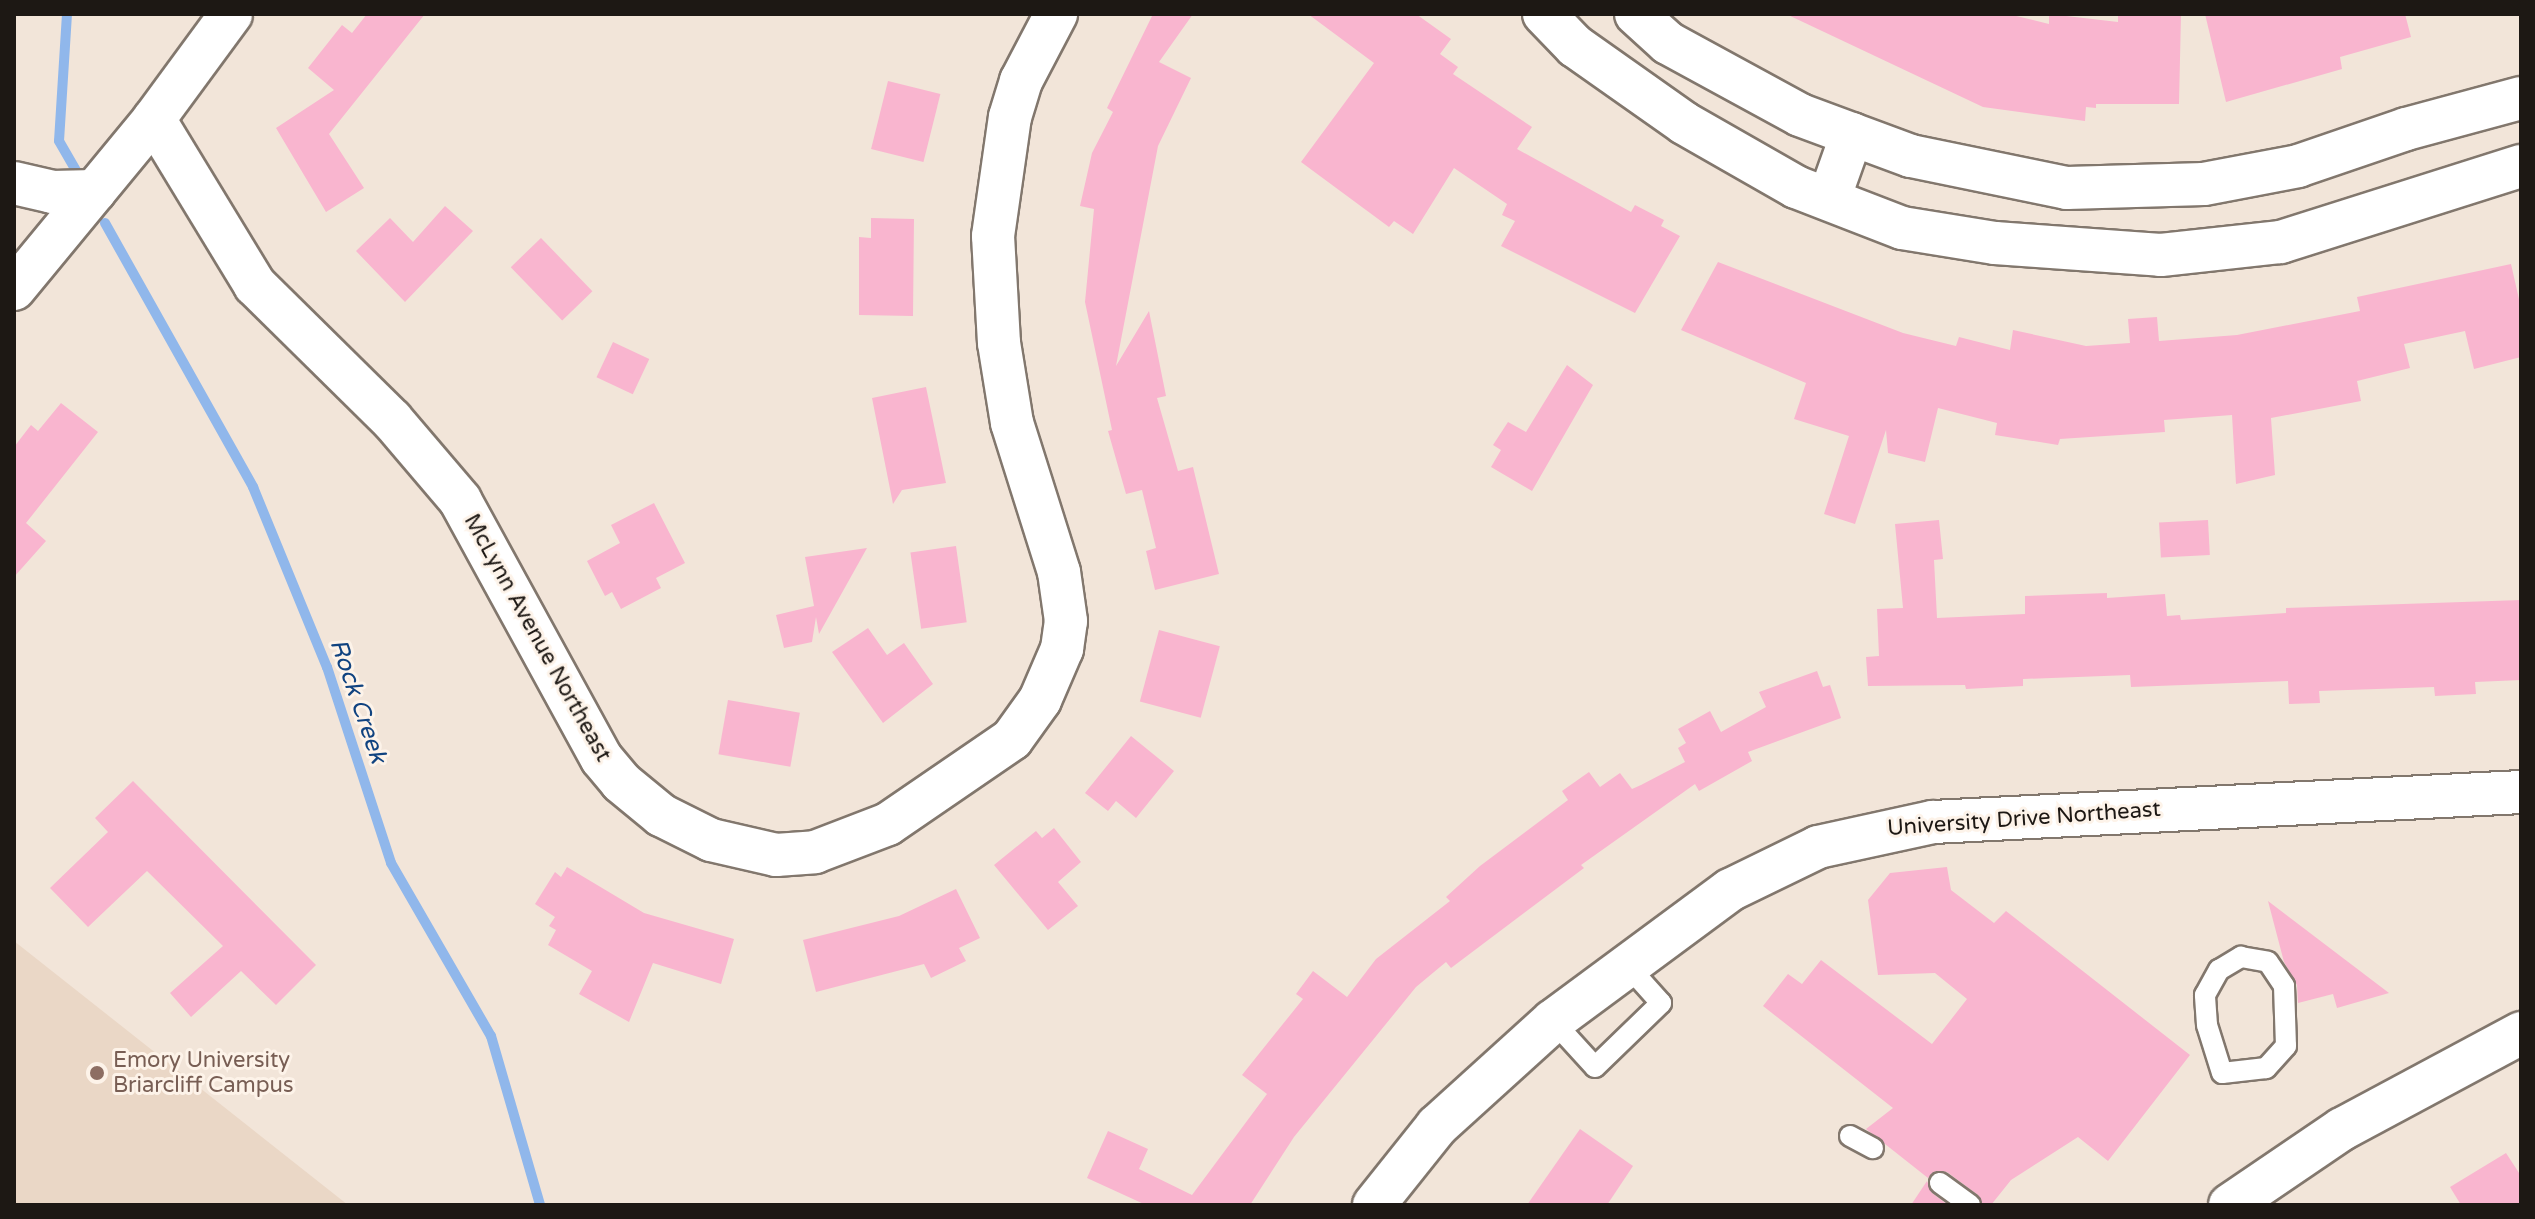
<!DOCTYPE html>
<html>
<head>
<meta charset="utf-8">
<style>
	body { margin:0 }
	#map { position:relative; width:2535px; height:1219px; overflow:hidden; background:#f2e5d9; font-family:"Varela Round",sans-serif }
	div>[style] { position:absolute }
	.built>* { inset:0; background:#ead7c6 }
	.stream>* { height:10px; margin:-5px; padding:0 5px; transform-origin:5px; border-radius:5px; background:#90b7eb }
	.building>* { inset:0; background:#f9b5cf; transform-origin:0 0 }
	.roads { filter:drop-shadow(2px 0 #82776d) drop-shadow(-2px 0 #82776d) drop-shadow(0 2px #82776d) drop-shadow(0 -2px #82776d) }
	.lane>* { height:20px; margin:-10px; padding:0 10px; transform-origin:10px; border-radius:10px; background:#fff }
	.street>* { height:42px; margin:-21px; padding:0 21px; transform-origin:21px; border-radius:21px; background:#fff }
	.dots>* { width:22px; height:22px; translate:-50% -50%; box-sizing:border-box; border:4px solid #fdf3e9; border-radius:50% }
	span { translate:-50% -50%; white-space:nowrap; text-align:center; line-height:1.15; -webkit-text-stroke:6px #fdf3e9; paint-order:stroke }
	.street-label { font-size:22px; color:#1d1814 }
	.education-label { font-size:22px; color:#785e54 }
	.left { translate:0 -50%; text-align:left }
	.water-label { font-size:24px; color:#104380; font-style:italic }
	.frame { position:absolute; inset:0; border:16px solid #1d1814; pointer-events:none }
</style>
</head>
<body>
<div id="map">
	<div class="built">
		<div style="clip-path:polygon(14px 941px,348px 1205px,14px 1205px)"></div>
	</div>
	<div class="stream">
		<div style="left:67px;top:14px;width:127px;rotate:93.6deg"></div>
		<div style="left:59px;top:141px;width:34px;rotate:60deg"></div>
		<div style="left:105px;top:223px;width:303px;rotate:60.7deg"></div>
		<div style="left:253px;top:487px;width:195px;rotate:67.7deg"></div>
		<div style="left:327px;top:667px;width:206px;rotate:71.9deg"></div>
		<div style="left:391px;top:863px;width:200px;rotate:60deg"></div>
		<div style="left:491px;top:1036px;width:176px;rotate:73.8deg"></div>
	</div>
	<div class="building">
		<div style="clip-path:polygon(367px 14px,425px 14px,329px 134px,364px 188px,326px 212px,276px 128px,334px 90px,308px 68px,342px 25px,352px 33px)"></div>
		<div style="clip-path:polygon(1153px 14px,1193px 14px,1159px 62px,1191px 78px,1158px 146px,1116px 366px,1149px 311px,1166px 396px,1157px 398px,1178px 471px,1193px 467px,1219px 574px,1155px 590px,1146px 551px,1156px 548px,1142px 490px,1126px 494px,1108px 431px,1112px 430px,1085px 302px,1094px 209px,1080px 206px,1092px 153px,1113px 112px,1107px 108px)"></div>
		<div style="clip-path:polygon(1308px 14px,1416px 14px,1451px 39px,1440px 54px,1458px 67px,1453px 74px,1532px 127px,1517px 149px,1631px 212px,1635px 205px,1664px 220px,1661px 226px,1680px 236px,1635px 313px,1501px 246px,1515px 221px,1502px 215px,1507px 204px,1454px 168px,1413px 234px,1394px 221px,1389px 227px,1301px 162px,1374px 63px)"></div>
		<div style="clip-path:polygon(1786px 14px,2008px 14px,2049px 24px,2049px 14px,2118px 22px,2118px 14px,2181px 14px,2179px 104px,2096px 104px,2096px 108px,2086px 107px,2085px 121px,1983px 107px)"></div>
		<div style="clip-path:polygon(2205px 14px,2405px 14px,2411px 37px,2340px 57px,2342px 69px,2226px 102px)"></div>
		<div style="left:888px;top:81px;width:54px;height:70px;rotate:14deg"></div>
		<div style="clip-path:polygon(445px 206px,473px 231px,405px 302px,356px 251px,390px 218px,413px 242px)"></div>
		<div style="clip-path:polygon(871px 218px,914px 219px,913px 316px,859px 315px,859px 237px,871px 238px)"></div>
		<div style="left:541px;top:238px;width:74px;height:42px;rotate:46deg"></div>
		<div style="clip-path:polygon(1718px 262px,1903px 333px,1956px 346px,1959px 337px,2010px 350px,2013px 330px,2086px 346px,2130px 343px,2128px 319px,2157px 317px,2159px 341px,2237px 335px,2360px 311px,2357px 297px,2511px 264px,2521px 308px,2521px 357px,2474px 369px,2465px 331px,2404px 344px,2410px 368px,2357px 381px,2361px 401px,2271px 418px,2275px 475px,2236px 484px,2232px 415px,2164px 420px,2165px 432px,2060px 439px,2058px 445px,1995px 435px,1997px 423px,1938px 408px,1925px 462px,1888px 453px,1886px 430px,1855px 524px,1824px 514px,1849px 436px,1794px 419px,1806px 383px,1681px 330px)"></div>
		<div style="left:613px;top:342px;width:40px;height:39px;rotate:25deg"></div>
		<div style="clip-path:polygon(1567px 365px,1593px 385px,1532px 491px,1491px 467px,1501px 450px,1493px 445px,1508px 422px,1526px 432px)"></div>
		<div style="clip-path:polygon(926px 387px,946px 483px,902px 490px,893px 504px,872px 398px)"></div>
		<div style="clip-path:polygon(61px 403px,98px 432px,26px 523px,46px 541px,14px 577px,14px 447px,31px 425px,38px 431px)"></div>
		<div style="clip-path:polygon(654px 503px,685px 563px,656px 578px,661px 588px,621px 609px,612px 592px,605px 596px,587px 561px,620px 543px,611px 525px)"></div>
		<div style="clip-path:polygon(1939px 520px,1943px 559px,1934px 560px,1937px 618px,2025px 614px,2025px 596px,2107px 593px,2107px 598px,2165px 594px,2167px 616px,2180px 615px,2181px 620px,2286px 613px,2286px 608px,2521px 600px,2521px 680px,2475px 682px,2476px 694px,2435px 696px,2434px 687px,2319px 691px,2320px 703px,2289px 704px,2288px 681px,2131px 687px,2130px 675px,2023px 679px,2023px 686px,1966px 689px,1965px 685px,1868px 686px,1866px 657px,1879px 656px,1877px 609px,1903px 608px,1895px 524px)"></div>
		<div style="left:2208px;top:520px;width:35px;height:49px;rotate:87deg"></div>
		<div style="left:956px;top:546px;width:77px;height:46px;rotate:82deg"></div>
		<div style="clip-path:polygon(867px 548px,819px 634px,816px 617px,812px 642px,784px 648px,776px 615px,814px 606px,805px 557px)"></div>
		<div style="clip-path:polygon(868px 628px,887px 655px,904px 643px,933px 684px,883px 723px,832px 652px)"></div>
		<div style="left:1159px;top:630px;width:63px;height:74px;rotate:15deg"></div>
		<div style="clip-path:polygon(1817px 671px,1823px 687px,1830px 685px,1841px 718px,1748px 752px,1752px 761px,1699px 791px,1695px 784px,1581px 865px,1584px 868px,1451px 968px,1446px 962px,1416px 987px,1294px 1137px,1250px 1205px,1146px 1205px,1087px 1178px,1108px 1131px,1148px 1149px,1139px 1169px,1192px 1195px,1267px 1094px,1242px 1075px,1303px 999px,1296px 994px,1313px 971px,1347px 997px,1376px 959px,1450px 901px,1446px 897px,1480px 866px,1568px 800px,1562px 791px,1589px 772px,1600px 787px,1620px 773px,1632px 789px,1641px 785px,1685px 762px,1678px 748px,1686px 743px,1678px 729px,1710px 711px,1721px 732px,1766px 707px,1759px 692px)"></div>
		<div style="left:728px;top:700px;width:73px;height:55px;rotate:10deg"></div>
		<div style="clip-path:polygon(1131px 736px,1174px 771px,1136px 818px,1116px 801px,1108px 811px,1085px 793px)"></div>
		<div style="clip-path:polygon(133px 781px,316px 965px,276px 1005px,241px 971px,191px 1017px,170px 993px,223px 946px,147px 871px,88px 927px,50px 888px,108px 832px,95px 818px)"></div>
		<div style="clip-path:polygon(1054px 828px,1081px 862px,1058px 882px,1078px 906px,1048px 930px,994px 865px,1036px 831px,1042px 838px)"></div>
		<div style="clip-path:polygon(567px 867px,644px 913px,734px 939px,721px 984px,653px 963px,629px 1022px,579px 994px,592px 971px,548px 945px,556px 930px,549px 926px,555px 917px,535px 904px,555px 872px,561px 877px)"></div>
		<div style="clip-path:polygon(1947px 867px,1951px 890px,1994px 923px,2006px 911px,2190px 1055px,2108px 1161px,2078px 1137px,2011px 1180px,1991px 1205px,1983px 1205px,1978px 1195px,1947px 1172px,1936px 1171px,1928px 1178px,1866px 1129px,1893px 1108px,1763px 1006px,1788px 974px,1802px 984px,1821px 960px,1932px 1044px,1967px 999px,1935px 973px,1878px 975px,1868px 900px,1890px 873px)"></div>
		<div style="clip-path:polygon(956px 889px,980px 938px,959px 948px,966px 961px,931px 978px,924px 964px,816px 992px,803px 940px,899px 916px)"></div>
		<div style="clip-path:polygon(2268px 901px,2389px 993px,2337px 1008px,2333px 994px,2298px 1003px,2297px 985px,2284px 962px)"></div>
		<div style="clip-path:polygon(1580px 1129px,1633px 1166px,1607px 1205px,1527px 1205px)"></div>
		<div style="clip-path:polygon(2506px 1153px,2521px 1176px,2521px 1205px,2461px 1205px,2450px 1187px)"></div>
		<div style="clip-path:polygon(1927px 1181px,1932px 1193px,1948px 1205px,1911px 1205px)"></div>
	</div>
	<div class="roads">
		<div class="lane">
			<div style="left:2241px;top:957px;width:27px;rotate:10deg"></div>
			<div style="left:2268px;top:962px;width:29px;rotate:56deg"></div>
			<div style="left:2284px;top:986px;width:60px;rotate:88.1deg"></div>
			<div style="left:2286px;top:1046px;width:30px;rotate:132deg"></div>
			<div style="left:2266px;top:1068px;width:44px;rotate:173.5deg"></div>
			<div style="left:2222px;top:1073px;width:50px;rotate:-107.4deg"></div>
			<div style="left:2207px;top:1025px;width:30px;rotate:-94deg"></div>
			<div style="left:2205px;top:995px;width:29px;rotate:-61deg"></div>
			<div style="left:2219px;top:970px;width:26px;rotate:-31deg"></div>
			<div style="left:1553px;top:1021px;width:62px;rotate:47.6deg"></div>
			<div style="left:1595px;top:1067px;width:92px;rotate:-44.1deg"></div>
			<div style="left:1661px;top:1003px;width:52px;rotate:-131.9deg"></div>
			<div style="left:1850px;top:1136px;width:26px;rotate:28deg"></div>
			<div style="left:1940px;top:1183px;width:37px;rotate:36deg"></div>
		</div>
		<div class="street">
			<div style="left:1544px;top:14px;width:45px;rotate:45.9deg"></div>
			<div style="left:1575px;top:46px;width:133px;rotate:35.2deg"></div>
			<div style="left:1684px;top:123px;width:129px;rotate:29.7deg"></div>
			<div style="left:1796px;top:187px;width:114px;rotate:21.1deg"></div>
			<div style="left:1902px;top:228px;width:94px;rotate:9.2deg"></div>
			<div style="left:1995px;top:243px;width:166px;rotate:4.1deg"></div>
			<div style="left:2161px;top:255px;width:121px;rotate:-6.2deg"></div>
			<div style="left:2281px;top:242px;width:252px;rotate:-17.6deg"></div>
			<div style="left:1636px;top:14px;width:43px;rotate:42.2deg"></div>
			<div style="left:1668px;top:43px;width:150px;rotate:28.6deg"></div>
			<div style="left:1800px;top:115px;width:118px;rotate:20.3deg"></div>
			<div style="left:1911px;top:156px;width:159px;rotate:11.6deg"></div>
			<div style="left:2067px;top:188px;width:137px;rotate:-1.7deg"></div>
			<div style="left:2204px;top:184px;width:96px;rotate:-10.8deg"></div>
			<div style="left:2298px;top:166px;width:114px;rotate:-18.9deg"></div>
			<div style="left:2406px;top:129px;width:119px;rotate:-15.1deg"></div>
			<div style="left:154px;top:119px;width:194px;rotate:58.7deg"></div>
			<div style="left:255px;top:285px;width:192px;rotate:44.6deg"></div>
			<div style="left:392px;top:420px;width:105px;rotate:49.6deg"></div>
			<div style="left:460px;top:500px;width:295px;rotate:61.3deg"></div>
			<div style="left:602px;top:759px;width:30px;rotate:50deg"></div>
			<div style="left:621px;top:782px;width:52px;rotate:39.5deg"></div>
			<div style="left:661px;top:815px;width:56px;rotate:26.6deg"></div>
			<div style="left:711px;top:840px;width:67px;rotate:13deg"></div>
			<div style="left:776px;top:855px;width:39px;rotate:-4deg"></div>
			<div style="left:815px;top:852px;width:78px;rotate:-21deg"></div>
			<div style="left:888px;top:824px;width:150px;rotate:-34.4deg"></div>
			<div style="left:1012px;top:739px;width:48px;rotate:-54.3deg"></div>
			<div style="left:1040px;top:700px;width:56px;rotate:-66.7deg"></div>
			<div style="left:1062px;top:649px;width:28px;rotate:-82deg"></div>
			<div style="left:1066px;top:621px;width:49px;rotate:-98.1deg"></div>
			<div style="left:1059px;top:572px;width:156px;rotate:-107.5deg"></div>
			<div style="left:1012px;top:423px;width:81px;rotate:-99.2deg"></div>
			<div style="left:999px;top:343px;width:107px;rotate:-93.2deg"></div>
			<div style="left:993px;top:236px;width:120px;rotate:-81.9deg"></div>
			<div style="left:1010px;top:117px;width:38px;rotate:-73deg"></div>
			<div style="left:1021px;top:81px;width:76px;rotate:-62.4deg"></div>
			<div style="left:14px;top:183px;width:39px;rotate:13deg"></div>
			<div style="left:52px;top:192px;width:43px;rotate:-1.3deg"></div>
			<div style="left:1829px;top:199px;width:69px;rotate:-70.5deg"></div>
			<div style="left:14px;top:289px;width:220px;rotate:-50.5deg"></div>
			<div style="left:154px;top:119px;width:130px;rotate:-53.7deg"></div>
			<div style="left:1374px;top:1205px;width:101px;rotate:-51.4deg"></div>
			<div style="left:1437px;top:1126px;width:156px;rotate:-42.2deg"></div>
			<div style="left:1553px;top:1021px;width:220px;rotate:-36.5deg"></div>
			<div style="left:1730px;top:890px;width:98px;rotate:-26deg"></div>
			<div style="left:1818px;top:847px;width:118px;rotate:-12.3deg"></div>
			<div style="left:1933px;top:822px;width:589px;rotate:-2.92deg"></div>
			<div style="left:2230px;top:1205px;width:135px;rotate:-34.2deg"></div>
			<div style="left:2342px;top:1129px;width:203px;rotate:-28.2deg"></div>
		</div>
	</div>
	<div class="dots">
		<div style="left:97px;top:1073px;background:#8d6e63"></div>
	</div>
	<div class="street-label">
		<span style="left:537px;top:638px;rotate:61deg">McLynn Avenue Northeast</span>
		<span style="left:2024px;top:819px;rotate:-4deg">University Drive Northeast</span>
	</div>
	<div class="education-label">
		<span class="left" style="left:113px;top:1073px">Emory University<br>Briarcliff Campus</span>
	</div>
	<div class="water-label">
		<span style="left:358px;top:701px;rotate:71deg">Rock Creek</span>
	</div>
	<div class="frame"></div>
</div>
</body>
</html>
